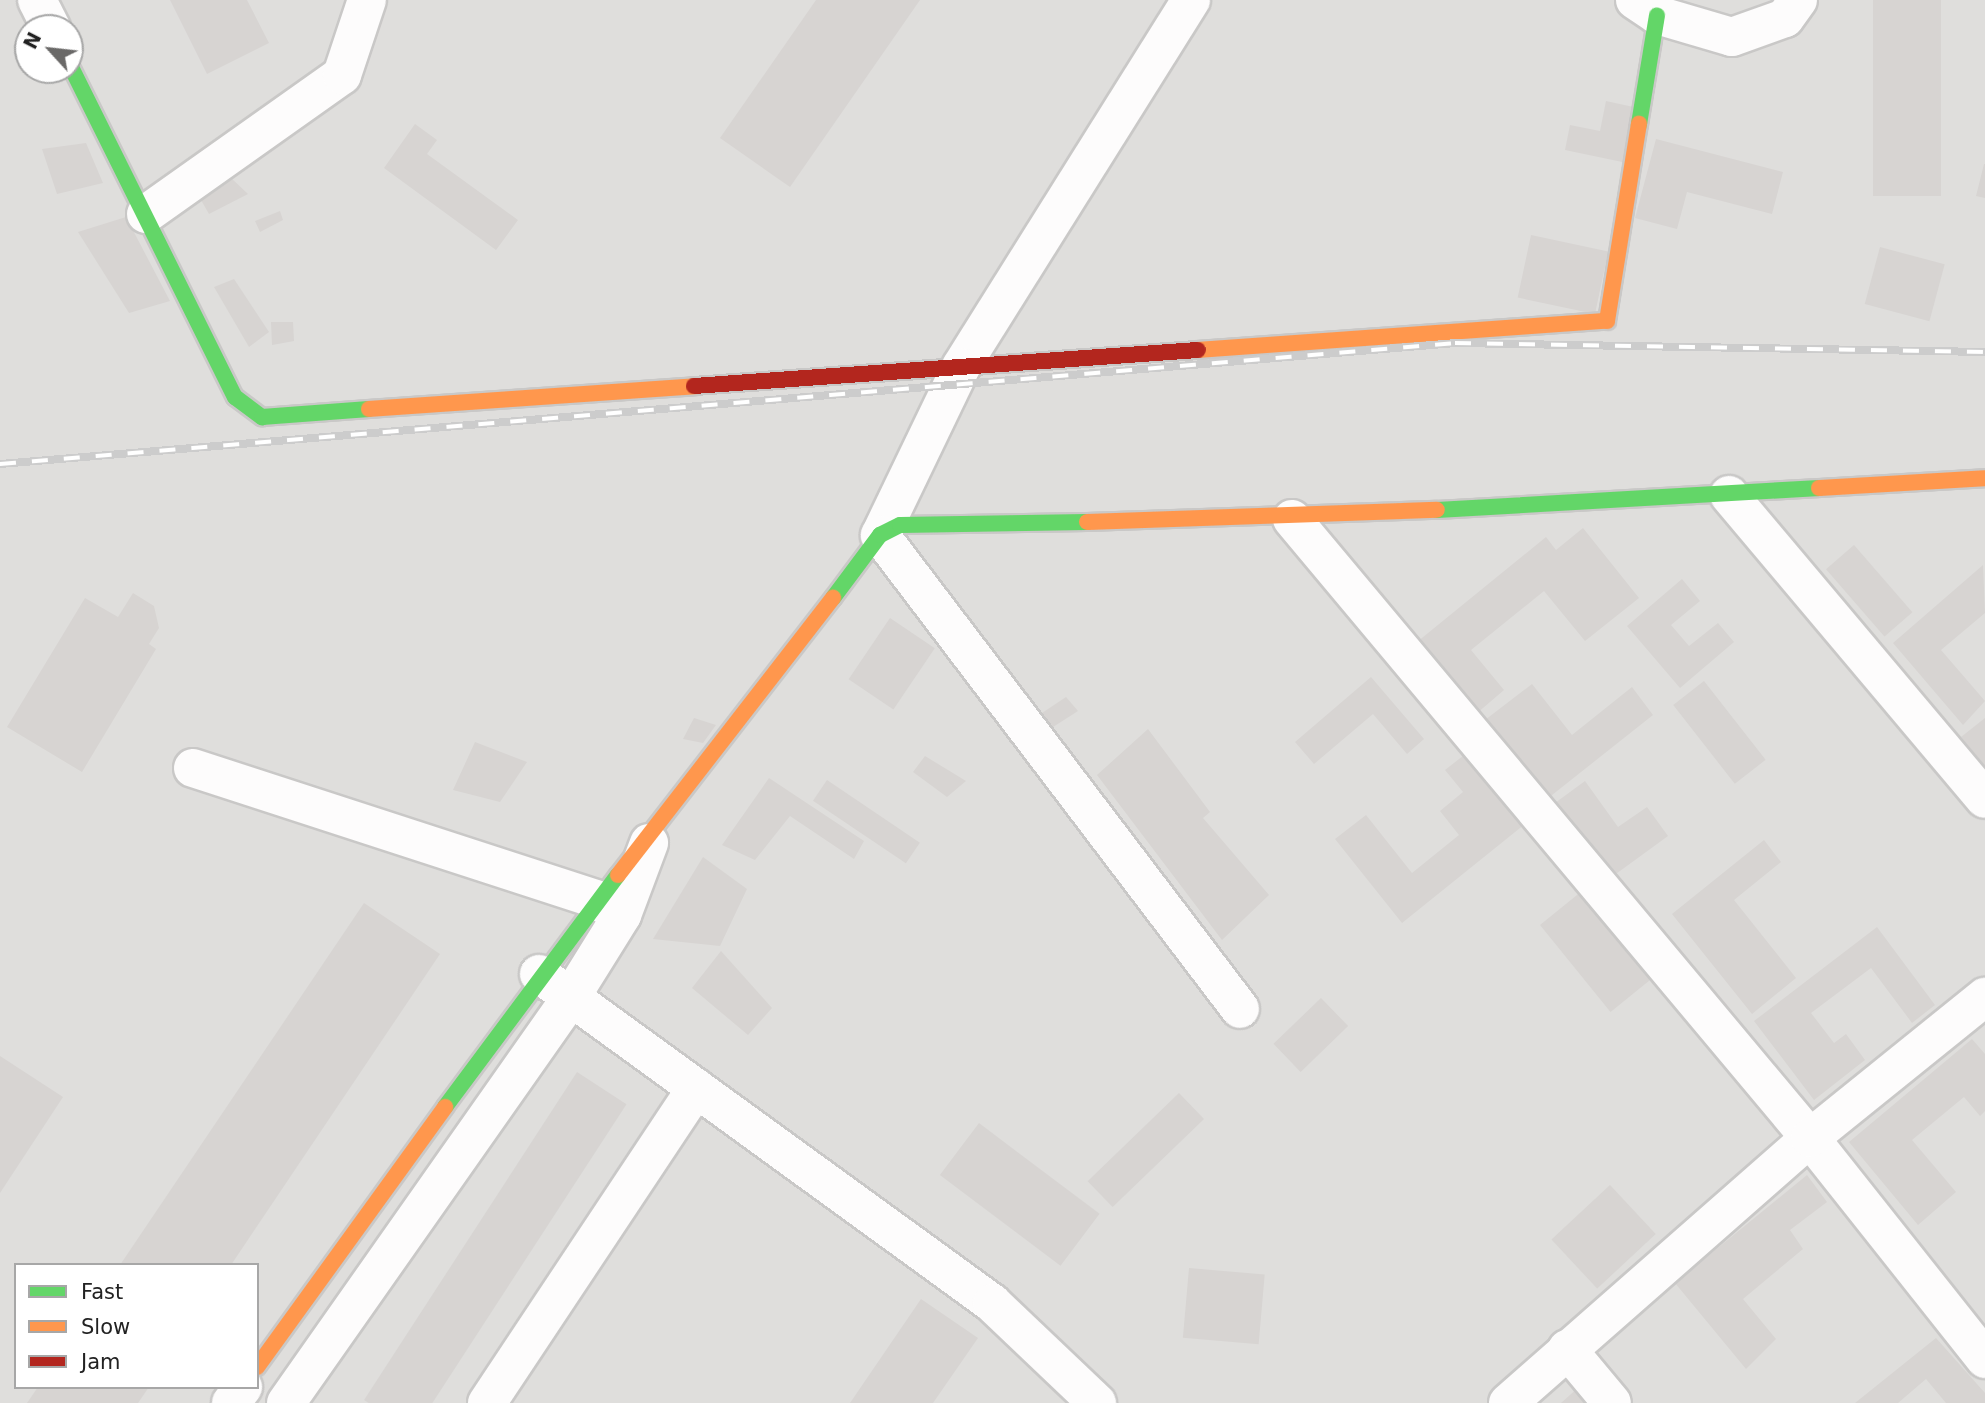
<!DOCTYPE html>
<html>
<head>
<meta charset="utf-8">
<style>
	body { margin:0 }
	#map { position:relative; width:1985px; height:1403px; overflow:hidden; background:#f0eeeb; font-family:"DejaVu Sans",sans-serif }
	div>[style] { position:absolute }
	.residential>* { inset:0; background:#dfdedc }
	.building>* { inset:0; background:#d7d4d2; transform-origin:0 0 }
	.roads { filter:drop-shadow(2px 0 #c9c8c7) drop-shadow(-2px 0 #c9c8c7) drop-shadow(0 2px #c9c8c7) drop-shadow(0 -2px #c9c8c7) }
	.street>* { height:38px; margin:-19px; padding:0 19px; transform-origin:19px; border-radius:19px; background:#fdfcfc }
	.fast>* { height:16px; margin:-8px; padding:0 8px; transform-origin:8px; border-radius:8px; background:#63d668 }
	.slow>* { height:16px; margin:-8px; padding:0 8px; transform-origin:8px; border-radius:8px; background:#ff974d }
	.jam>* { height:16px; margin:-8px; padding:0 8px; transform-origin:8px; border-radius:8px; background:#b3261e }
	.rail>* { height:8px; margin-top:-4px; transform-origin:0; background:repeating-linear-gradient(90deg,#fff 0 16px,#ccc 0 32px); box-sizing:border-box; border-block:2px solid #ccc }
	span { translate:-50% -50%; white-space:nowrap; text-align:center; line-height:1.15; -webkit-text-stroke:7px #fff; paint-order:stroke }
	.legend { position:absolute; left:14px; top:1263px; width:245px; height:126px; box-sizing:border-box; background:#fff; border:2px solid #a7a7a7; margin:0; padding:9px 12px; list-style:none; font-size:21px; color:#222 }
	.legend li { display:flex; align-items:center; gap:14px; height:35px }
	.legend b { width:35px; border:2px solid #a7a7a7 }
	.north { position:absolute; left:14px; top:14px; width:70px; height:70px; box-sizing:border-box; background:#fff; border:2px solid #a7a7a7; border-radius:50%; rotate:297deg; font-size:19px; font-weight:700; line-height:28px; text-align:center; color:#222 }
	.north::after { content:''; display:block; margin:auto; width:24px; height:32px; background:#6a6968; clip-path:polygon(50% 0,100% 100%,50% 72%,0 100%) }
</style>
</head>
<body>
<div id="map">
	<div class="residential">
		<div style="clip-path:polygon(evenodd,0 0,1985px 0,1985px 1403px,0 1403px,0 0,28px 28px,70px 28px,70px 70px,28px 70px,28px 28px,0 0,16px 1265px,257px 1265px,257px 1387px,16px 1387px,16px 1265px)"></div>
	</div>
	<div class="building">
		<div style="clip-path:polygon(170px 0,247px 0,269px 43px,207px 74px)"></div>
		<div style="clip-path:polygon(816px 0,920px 0,790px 187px,720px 138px)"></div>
		<div style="left:1873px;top:0;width:68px;height:196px"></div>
		<div style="clip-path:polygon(1606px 101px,1638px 108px,1627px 163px,1565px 150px,1570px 125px,1600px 131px)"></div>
		<div style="clip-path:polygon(415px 124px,437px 140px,427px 154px,518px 220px,496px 250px,384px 168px)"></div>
		<div style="clip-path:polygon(1656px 139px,1783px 172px,1772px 214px,1687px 192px,1677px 229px,1635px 218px)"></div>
		<div style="clip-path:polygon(86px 143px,103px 183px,57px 194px,42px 149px)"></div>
		<div style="clip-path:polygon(1984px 164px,1985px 164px,1985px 198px,1976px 196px)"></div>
		<div style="clip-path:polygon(230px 177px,248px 194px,209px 214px,201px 200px)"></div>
		<div style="clip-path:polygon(280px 211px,283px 220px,260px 232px,255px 221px)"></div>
		<div style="clip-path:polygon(126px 217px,170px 301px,129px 313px,78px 232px)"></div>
		<div style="left:1531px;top:235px;width:79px;height:64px;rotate:12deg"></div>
		<div style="left:1880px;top:247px;width:67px;height:59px;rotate:15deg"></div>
		<div style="clip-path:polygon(234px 279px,269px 332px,249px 347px,214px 287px)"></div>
		<div style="clip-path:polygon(271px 322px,293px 322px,294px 341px,272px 345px)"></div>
		<div style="clip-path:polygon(1583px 528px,1639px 598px,1585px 641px,1544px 591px,1471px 650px,1504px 690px,1476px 714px,1417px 642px,1546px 537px,1556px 550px)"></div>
		<div style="left:1854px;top:545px;width:89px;height:37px;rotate:49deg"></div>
		<div style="clip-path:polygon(1983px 565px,1985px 613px,1941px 650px,1985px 701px,1963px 725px,1893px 643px)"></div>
		<div style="clip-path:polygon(1682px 579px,1700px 601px,1671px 625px,1689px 646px,1718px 623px,1734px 642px,1680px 688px,1627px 626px)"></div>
		<div style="clip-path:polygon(133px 593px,154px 606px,159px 628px,149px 644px,156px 649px,82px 772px,7px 727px,85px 598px,118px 617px)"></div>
		<div style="left:890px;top:618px;width:54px;height:74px;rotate:34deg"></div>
		<div style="clip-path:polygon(1371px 677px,1424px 739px,1407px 754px,1373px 714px,1314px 764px,1295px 742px)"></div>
		<div style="left:1704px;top:681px;width:100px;height:39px;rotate:52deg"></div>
		<div style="clip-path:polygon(1532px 684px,1572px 735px,1632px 687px,1653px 715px,1547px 799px,1485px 720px)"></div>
		<div style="clip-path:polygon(1066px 697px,1078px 711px,1053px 727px,1042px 713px)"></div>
		<div style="clip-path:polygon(694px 718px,716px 725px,703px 743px,683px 739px)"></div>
		<div style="clip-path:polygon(1985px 718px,1985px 766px,1961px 737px)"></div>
		<div style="clip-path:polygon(1148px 729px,1210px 812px,1203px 818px,1269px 895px,1222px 940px,1097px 775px)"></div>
		<div style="clip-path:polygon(475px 742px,527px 762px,500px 802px,453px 790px)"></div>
		<div style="clip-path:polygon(1468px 752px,1525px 824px,1402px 923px,1335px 839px,1366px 815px,1412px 873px,1459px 835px,1440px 811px,1463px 792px,1445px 770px)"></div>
		<div style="clip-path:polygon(925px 756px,966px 781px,947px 797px,913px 772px)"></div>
		<div style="clip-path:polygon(769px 778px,864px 841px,854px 859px,790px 816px,755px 860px,722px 845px)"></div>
		<div style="left:827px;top:780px;width:112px;height:25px;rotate:34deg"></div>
		<div style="clip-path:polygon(1585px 781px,1618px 827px,1647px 807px,1668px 836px,1609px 879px,1555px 803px)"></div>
		<div style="clip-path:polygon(1764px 840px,1781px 862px,1734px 900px,1796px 978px,1752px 1014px,1672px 914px)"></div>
		<div style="clip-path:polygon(703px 857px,747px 889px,720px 946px,653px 939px)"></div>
		<div style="left:1582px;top:891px;width:112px;height:54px;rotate:51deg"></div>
		<div style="clip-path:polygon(364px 903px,440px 954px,231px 1265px,120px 1265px)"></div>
		<div style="clip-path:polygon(1877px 927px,1935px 1005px,1912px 1023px,1871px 968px,1811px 1013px,1834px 1043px,1846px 1034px,1865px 1060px,1814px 1100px,1754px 1021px)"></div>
		<div style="clip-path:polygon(721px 951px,772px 1008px,748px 1035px,692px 988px)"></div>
		<div style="left:1321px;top:998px;width:39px;height:66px;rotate:46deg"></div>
		<div style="clip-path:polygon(1972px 1039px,1985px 1054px,1985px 1111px,1980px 1116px,1964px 1097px,1912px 1140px,1956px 1192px,1918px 1225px,1849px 1142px)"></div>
		<div style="clip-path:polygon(0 1056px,63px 1097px,0 1193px)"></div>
		<div style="left:577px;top:1072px;width:59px;height:391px;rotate:33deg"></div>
		<div style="left:1179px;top:1093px;width:36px;height:127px;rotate:46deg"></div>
		<div style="left:979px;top:1123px;width:151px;height:65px;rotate:37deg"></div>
		<div style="clip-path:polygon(1807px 1175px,1827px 1202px,1790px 1230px,1803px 1249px,1743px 1299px,1776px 1339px,1746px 1369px,1675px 1283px)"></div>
		<div style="left:1610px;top:1185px;width:67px;height:80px;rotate:47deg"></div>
		<div style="left:1189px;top:1268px;width:76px;height:70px;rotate:5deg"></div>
		<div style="clip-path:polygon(921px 1299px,978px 1338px,933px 1403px,850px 1403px)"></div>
		<div style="clip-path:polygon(1936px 1338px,1985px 1393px,1985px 1403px,1946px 1403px,1926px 1379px,1898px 1403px,1855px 1403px)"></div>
		<div style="clip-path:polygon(1580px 1386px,1594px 1403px,1561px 1403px)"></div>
		<div style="clip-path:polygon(38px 1387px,149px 1387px,138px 1403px,27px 1403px)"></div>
	</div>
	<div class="roads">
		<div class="street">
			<div style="left:37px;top:0;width:31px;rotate:63deg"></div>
			<div style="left:1191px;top:0;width:433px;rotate:122.1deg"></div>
			<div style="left:961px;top:367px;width:187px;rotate:115.7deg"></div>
			<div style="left:880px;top:535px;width:595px;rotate:52.78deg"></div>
			<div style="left:1635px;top:0;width:27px;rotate:34deg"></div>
			<div style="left:1657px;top:15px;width:78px;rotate:16.3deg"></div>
			<div style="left:1732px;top:37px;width:56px;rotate:-19.7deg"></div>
			<div style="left:1785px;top:18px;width:22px;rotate:-54deg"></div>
			<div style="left:146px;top:214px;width:240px;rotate:-35.3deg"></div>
			<div style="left:342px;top:75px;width:79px;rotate:-71.6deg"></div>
			<div style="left:1729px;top:495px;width:397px;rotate:49.9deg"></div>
			<div style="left:1292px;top:519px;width:807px;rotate:50.08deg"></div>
			<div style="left:1810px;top:1138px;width:282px;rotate:51.6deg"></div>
			<div style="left:193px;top:768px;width:423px;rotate:18deg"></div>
			<div style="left:595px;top:899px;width:31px;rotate:31deg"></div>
			<div style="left:539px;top:974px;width:560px;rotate:35.99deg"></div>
			<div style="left:992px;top:1303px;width:145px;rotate:43.6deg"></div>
			<div style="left:1567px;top:1349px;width:70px;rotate:50.2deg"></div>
			<div style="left:231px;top:1403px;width:20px;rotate:-53deg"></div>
			<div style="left:286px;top:1403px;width:496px;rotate:-54.9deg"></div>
			<div style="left:571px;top:997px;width:97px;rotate:-58.1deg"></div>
			<div style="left:622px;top:915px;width:77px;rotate:-69.4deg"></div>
			<div style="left:487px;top:1403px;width:378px;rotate:-56.4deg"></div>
			<div style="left:1508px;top:1403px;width:402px;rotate:-41.3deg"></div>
			<div style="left:1810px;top:1138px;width:225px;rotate:-38.9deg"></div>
		</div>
		<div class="fast">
			<div style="left:70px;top:65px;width:371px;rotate:63.6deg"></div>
			<div style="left:235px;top:397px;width:34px;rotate:37deg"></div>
			<div style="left:262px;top:417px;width:107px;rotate:-4.3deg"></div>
			<div style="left:1639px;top:124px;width:110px;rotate:-80.6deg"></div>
			<div style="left:1437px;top:510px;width:383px;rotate:-3.3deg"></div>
			<div style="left:833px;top:598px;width:79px;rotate:-53.3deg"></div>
			<div style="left:880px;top:535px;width:22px;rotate:-27deg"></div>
			<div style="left:900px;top:525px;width:187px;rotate:-0.9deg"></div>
			<div style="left:445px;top:1107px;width:289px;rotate:-53.3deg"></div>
		</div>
		<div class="slow">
			<div style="left:1198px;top:350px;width:410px;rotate:-4.1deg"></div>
			<div style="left:1607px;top:321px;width:200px;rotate:-80.8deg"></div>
			<div style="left:369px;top:409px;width:326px;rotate:-4deg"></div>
			<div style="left:1819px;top:488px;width:166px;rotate:-3.4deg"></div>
			<div style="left:1087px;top:522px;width:350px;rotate:-2deg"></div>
			<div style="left:618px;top:875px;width:351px;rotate:-52.2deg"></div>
			<div style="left:257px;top:1367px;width:321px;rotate:-54.1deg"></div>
		</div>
		<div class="jam">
			<div style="left:694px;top:386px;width:505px;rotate:-4.09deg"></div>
		</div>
	</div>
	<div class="rail">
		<div style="left:0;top:464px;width:1460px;rotate:-4.75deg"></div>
		<div style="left:1455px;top:343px;width:530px;rotate:0.97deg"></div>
	</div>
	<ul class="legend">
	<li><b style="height:9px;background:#63d668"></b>Fast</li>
	<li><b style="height:9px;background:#ff974d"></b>Slow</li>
	<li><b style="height:9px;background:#b3261e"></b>Jam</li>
	</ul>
	<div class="north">N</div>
</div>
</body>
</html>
